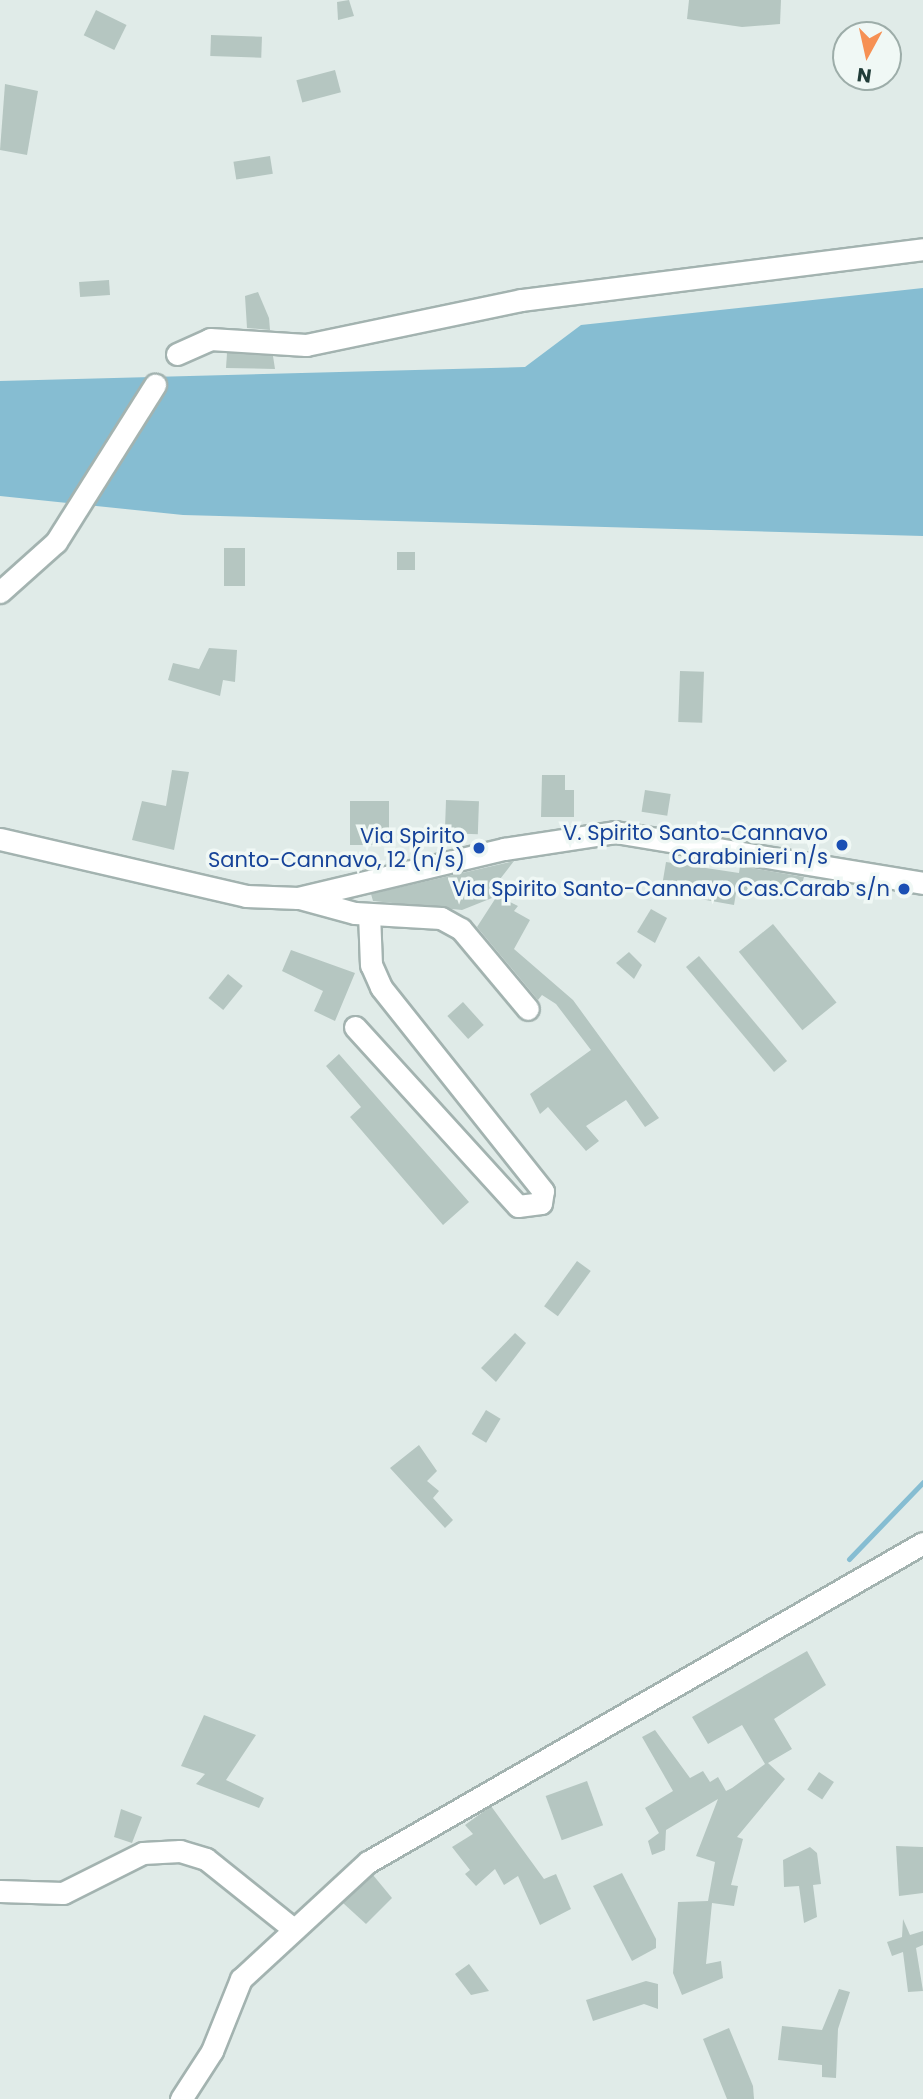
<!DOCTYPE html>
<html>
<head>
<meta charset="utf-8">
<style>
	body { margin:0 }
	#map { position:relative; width:923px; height:2099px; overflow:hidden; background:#e0ebe8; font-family:Poppins,sans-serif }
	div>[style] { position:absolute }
	.water>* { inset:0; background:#86bdd2 }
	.stream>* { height:5px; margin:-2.5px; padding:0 2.5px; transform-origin:2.5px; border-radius:2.5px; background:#86bdd2 }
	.building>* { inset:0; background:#b5c6c1; transform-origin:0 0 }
	.roads { filter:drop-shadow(2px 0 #a3b3b0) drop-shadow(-2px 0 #a3b3b0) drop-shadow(0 2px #a3b3b0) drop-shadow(0 -2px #a3b3b0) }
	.minor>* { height:21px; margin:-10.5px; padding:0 10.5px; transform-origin:10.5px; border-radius:10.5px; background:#fff }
	.dots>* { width:19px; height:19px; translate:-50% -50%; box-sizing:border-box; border:4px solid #f0f8f5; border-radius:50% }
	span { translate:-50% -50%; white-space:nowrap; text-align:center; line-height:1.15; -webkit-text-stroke:7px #f0f8f5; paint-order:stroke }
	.transit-label { font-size:21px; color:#164399 }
	.right { translate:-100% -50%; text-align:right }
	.north { position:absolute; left:832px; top:21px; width:70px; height:70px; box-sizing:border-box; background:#f0f8f5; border:2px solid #9dada9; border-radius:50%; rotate:188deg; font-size:19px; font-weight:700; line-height:28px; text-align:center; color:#203c38 }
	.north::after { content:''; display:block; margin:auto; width:24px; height:32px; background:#f69053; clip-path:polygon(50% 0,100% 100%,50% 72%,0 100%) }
</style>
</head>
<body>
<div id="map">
	<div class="water">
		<div style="clip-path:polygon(923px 288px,923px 536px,183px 515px,0 496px,0 381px,525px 367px,581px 325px)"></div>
	</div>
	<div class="stream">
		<div style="left:849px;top:1559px;width:107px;rotate:-46.1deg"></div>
	</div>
	<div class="building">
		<div style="clip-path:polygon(349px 0,354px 16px,338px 20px,337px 2px)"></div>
		<div style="clip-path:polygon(689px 0,781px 0,780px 24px,742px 27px,687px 19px)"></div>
		<div style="left:96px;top:10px;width:34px;height:28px;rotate:26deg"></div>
		<div style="left:211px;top:35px;width:51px;height:21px;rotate:2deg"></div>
		<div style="left:335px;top:70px;width:23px;height:40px;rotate:75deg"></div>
		<div style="clip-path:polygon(5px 84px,38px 91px,27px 155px,0 150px)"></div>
		<div style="left:270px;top:156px;width:18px;height:37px;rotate:81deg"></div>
		<div style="left:109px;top:280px;width:15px;height:30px;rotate:86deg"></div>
		<div style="clip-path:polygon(258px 292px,269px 318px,270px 330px,247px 328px,245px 296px)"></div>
		<div style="clip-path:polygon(227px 353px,273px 356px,275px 369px,226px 368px)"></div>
		<div style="left:224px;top:548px;width:21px;height:38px"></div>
		<div style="left:415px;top:552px;width:18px;height:18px;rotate:90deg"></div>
		<div style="clip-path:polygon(209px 648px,237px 650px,235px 682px,223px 680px,220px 696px,168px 680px,173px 663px,199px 669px)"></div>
		<div style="left:680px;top:671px;width:24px;height:51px;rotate:2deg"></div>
		<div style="clip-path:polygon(172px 770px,189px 772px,174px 850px,132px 840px,142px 801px,166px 806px)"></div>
		<div style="clip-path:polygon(542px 775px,565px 775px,565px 790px,574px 790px,574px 817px,541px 817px)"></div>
		<div style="left:645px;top:790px;width:26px;height:22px;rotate:9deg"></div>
		<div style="left:446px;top:800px;width:33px;height:33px;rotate:2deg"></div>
		<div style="left:350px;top:801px;width:39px;height:44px"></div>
		<div style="clip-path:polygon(514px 861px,490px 892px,518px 906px,514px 911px,530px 920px,514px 949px,573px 1000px,659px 1118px,645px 1127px,626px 1100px,586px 1126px,599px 1141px,586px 1151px,548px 1107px,540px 1114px,530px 1094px,591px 1050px,556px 1004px,542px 995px,538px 1000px,477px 927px,497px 896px,462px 910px,373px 901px,371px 894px)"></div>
		<div style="clip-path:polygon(666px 862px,739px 873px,740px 866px,804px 877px,802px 884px,790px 881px,781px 889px,775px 882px,758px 897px,736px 893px,734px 905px,661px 892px)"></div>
		<div style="clip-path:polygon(651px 909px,667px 918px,655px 943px,637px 932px)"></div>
		<div style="left:773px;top:924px;width:101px;height:44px;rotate:51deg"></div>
		<div style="clip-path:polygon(291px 950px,355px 973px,335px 1021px,314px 1011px,323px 991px,282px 971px)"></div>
		<div style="clip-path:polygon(629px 952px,642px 965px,634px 979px,616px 963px)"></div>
		<div style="left:699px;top:956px;width:137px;height:17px;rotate:50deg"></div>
		<div style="left:228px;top:974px;width:19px;height:31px;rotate:39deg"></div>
		<div style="left:463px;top:1002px;width:31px;height:21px;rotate:48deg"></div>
		<div style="clip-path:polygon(339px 1054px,469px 1202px,443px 1225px,350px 1117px,361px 1107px,326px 1066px)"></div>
		<div style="left:577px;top:1261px;width:17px;height:56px;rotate:36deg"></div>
		<div style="clip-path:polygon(515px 1333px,526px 1343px,496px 1382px,481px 1368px)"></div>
		<div style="left:486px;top:1410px;width:17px;height:28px;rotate:31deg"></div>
		<div style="clip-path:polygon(419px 1445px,437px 1471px,427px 1481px,439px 1491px,433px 1498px,453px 1520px,445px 1528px,390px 1468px)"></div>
		<div style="clip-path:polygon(807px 1651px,826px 1685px,774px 1719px,792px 1749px,768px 1763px,785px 1779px,737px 1837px,743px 1839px,731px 1885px,738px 1886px,734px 1906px,712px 1903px,706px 1964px,721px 1961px,723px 1978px,682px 1995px,673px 1973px,678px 1902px,708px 1901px,715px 1862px,696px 1856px,718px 1799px,666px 1830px,665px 1850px,652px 1855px,648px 1841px,659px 1833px,645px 1808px,673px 1791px,642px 1737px,655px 1730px,690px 1778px,703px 1771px,710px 1782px,718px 1777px,726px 1791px,732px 1788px,765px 1764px,742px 1725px,708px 1744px,692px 1717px)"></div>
		<div style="clip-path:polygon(204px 1715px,256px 1735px,226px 1780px,264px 1798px,259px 1808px,196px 1784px,205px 1774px,181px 1766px)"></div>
		<div style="left:819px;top:1772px;width:18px;height:21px;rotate:34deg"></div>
		<div style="left:587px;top:1781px;width:47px;height:44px;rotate:70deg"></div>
		<div style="clip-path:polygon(491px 1806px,544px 1879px,556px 1874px,571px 1909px,540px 1925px,518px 1876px,504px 1885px,495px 1869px,476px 1886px,465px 1874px,470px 1870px,452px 1847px,473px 1834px,465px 1825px)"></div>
		<div style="clip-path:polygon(121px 1809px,142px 1817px,132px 1843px,114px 1837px)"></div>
		<div style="clip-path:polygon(896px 1846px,923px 1847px,923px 1893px,899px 1896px)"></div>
		<div style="clip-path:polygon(810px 1847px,817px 1853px,821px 1884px,813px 1885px,817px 1917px,804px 1923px,799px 1886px,784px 1887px,783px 1860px)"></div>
		<div style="clip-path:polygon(622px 1873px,656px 1939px,656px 1948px,632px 1961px,593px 1886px)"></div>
		<div style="clip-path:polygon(373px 1875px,392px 1898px,366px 1924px,343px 1903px)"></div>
		<div style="clip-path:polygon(903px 1919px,910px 1935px,923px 1931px,923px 1945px,916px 1948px,923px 1991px,908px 1992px,903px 1952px,892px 1956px,887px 1942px,902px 1937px)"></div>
		<div style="clip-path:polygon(469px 1964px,489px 1991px,471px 1995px,455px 1974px)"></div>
		<div style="clip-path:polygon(646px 1981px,658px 1984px,658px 2009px,644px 2004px,593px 2021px,586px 2000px)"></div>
		<div style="clip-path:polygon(839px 1989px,850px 1992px,838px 2029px,836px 2078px,822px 2077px,822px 2065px,778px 2060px,782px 2026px,822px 2030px)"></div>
		<div style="clip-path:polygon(729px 2028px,753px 2086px,754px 2099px,727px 2099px,703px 2039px)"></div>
	</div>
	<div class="roads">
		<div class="minor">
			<div style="left:177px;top:354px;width:36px;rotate:-24deg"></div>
			<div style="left:210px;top:339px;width:96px;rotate:3.6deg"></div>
			<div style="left:306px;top:345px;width:220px;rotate:-11.8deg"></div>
			<div style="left:521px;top:300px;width:405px;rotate:-7.2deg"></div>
			<div style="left:0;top:592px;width:75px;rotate:-41.8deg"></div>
			<div style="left:56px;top:542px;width:186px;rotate:-57.8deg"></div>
			<div style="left:0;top:839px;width:253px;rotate:13deg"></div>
			<div style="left:246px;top:896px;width:52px;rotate:2.2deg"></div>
			<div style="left:298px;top:898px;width:212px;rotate:-13.4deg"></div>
			<div style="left:504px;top:849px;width:112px;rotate:-8.7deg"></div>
			<div style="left:615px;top:832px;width:312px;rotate:9.4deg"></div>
			<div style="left:300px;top:898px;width:57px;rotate:15.3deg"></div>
			<div style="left:355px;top:913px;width:86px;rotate:3.3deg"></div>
			<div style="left:441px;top:918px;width:23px;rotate:29deg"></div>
			<div style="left:461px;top:929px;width:104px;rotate:50.1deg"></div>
			<div style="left:355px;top:1027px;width:242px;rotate:47.7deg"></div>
			<div style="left:518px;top:1206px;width:23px;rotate:-7deg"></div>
			<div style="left:541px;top:1203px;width:12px;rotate:-81deg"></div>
			<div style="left:543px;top:1191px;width:260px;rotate:-128.5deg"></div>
			<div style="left:381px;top:987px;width:24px;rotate:-114deg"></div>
			<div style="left:371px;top:965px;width:51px;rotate:-92.2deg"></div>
			<div style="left:0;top:1891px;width:63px;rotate:1.8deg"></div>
			<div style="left:63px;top:1893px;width:89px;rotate:-26.6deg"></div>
			<div style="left:143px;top:1853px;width:37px;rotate:-3deg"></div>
			<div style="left:180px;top:1851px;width:27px;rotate:17deg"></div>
			<div style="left:206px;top:1859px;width:109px;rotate:38.7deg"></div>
			<div style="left:181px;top:2099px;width:57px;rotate:-57.1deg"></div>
			<div style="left:212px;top:2051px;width:78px;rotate:-68.1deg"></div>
			<div style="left:241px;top:1979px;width:173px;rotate:-42.7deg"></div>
			<div style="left:368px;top:1862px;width:640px;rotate:-29.89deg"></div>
		</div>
	</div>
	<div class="dots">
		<div style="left:842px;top:845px;background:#1a4fb4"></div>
		<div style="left:479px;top:848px;background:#1a4fb4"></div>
		<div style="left:904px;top:889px;background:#1a4fb4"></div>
	</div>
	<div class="transit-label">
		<span class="right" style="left:828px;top:845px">V. Spirito Santo-Cannavo<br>Carabinieri n/s</span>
		<span class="right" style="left:465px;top:848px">Via Spirito<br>Santo-Cannavo, 12 (n/s)</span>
		<span class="right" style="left:890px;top:889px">Via Spirito Santo-Cannavo Cas.Carab s/n</span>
	</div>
	<div class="north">N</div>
</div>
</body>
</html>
